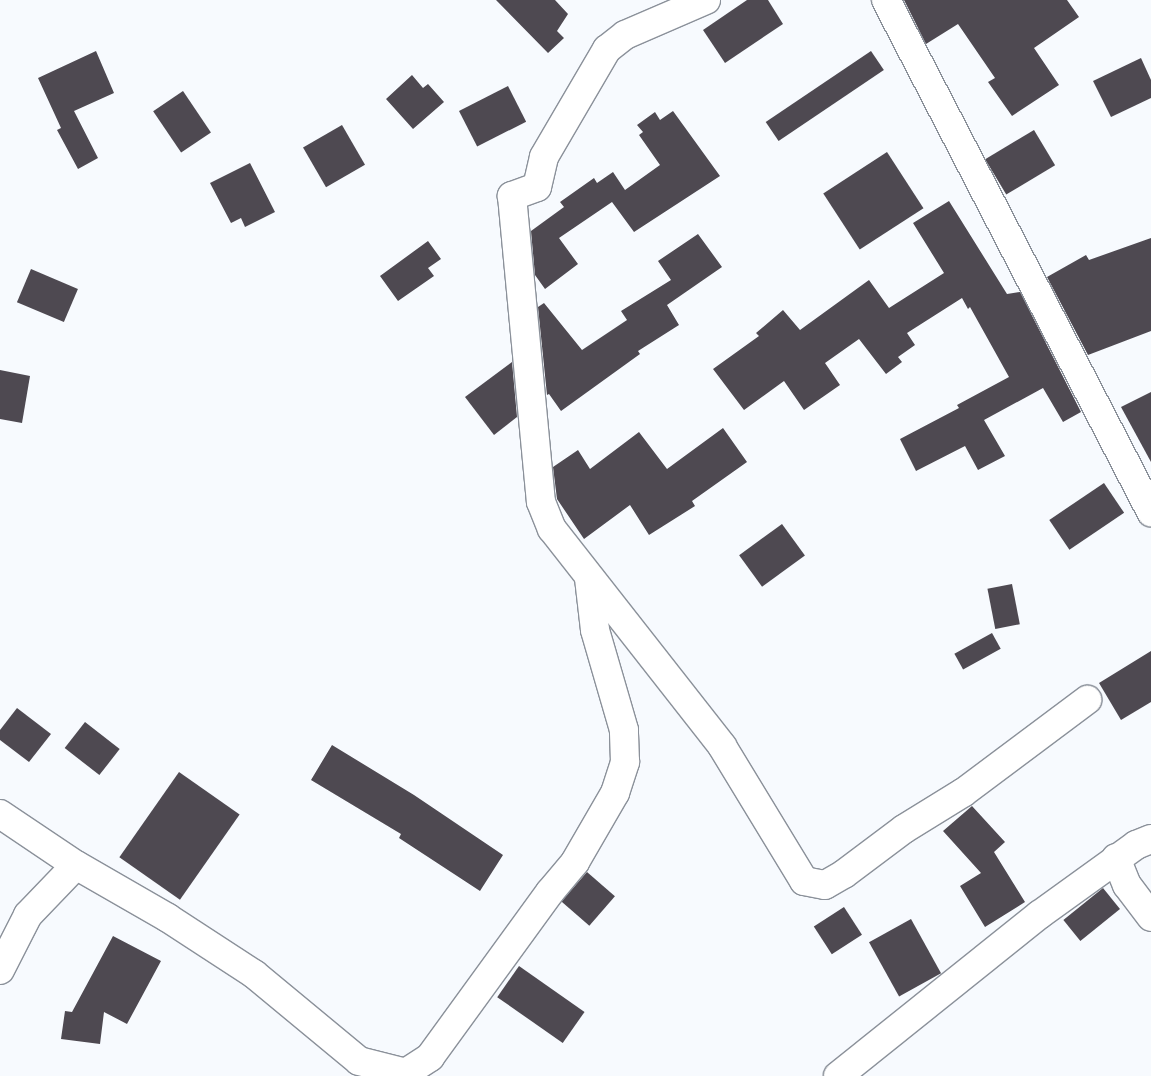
<!DOCTYPE html>
<html>
<head>
<meta charset="utf-8">
<style>
	body { margin:0 }
	#map { position:relative; width:1151px; height:1076px; overflow:hidden; background:#f7fafe; font-family:"Public Sans",sans-serif }
	div>[style] { position:absolute }
	.building>* { inset:0; background:#4e4951; transform-origin:0 0 }
	.roads { filter:drop-shadow(1px 0 #8b919a) drop-shadow(-1px 0 #8b919a) drop-shadow(0 1px #8b919a) drop-shadow(0 -1px #8b919a) }
	.minor>* { height:28px; margin:-14px; padding:0 14px; transform-origin:14px; border-radius:14px; background:#fff }
	span { translate:-50% -50%; white-space:nowrap; text-align:center; line-height:1.15; -webkit-text-stroke:5px #f7fafe; paint-order:stroke }
</style>
</head>
<body>
<div id="map">
	<div class="building">
		<div style="clip-path:polygon(496px 0,555px 0,568px 14px,557px 31px,564px 38px,548px 53px)"></div>
		<div style="clip-path:polygon(747px 0,768px 0,783px 24px,725px 63px,703px 30px)"></div>
		<div style="clip-path:polygon(904px 0,1067px 0,1079px 17px,1034px 48px,1059px 85px,1012px 116px,988px 82px,995px 78px,958px 24px,926px 44px)"></div>
		<div style="clip-path:polygon(96px 51px,114px 93px,74px 111px,98px 158px,78px 169px,57px 130px,61px 128px,38px 78px)"></div>
		<div style="left:871px;top:51px;width:23px;height:127px;rotate:56deg"></div>
		<div style="clip-path:polygon(1141px 58px,1151px 80px,1151px 98px,1111px 117px,1093px 81px)"></div>
		<div style="clip-path:polygon(412px 75px,423px 88px,428px 84px,444px 102px,413px 129px,386px 99px)"></div>
		<div style="left:508px;top:86px;width:40px;height:55px;rotate:63deg"></div>
		<div style="left:183px;top:91px;width:50px;height:36px;rotate:56deg"></div>
		<div style="clip-path:polygon(673px 111px,720px 176px,634px 232px,612px 202px,559px 238px,578px 264px,545px 289px,535px 275px,531px 231px,564px 207px,560px 202px,594px 178px,597px 183px,613px 172px,625px 190px,660px 165px,639px 135px,643px 132px,637px 125px,655px 112px,660px 120px)"></div>
		<div style="left:342px;top:125px;width:46px;height:45px;rotate:60deg"></div>
		<div style="left:1034px;top:130px;width:41px;height:57px;rotate:59deg"></div>
		<div style="left:887px;top:152px;width:67px;height:76px;rotate:57deg"></div>
		<div style="clip-path:polygon(250px 163px,275px 212px,245px 227px,241px 218px,231px 223px,210px 183px)"></div>
		<div style="clip-path:polygon(949px 201px,1007px 294px,1020px 292px,1081px 412px,1063px 422px,1043px 388px,984px 420px,1005px 456px,978px 470px,965px 446px,916px 471px,900px 439px,959px 408px,957px 405px,1009px 377px,970px 307px,968px 309px,962px 298px,907px 333px,915px 345px,898px 357px,902px 362px,886px 374px,859px 339px,825px 363px,840px 385px,804px 410px,784px 381px,744px 410px,713px 369px,759px 336px,756px 333px,783px 310px,800px 330px,869px 280px,889px 308px,944px 273px,913px 223px)"></div>
		<div style="clip-path:polygon(698px 234px,722px 267px,667px 305px,679px 325px,638px 351px,640px 354px,561px 411px,549px 394px,547px 395px,538px 307px,544px 303px,582px 350px,627px 320px,621px 311px,671px 280px,658px 261px)"></div>
		<div style="clip-path:polygon(1151px 238px,1151px 331px,1088px 355px,1047px 277px,1086px 255px,1089px 260px)"></div>
		<div style="clip-path:polygon(428px 241px,441px 259px,428px 268px,434px 276px,398px 301px,380px 276px)"></div>
		<div style="left:31px;top:269px;width:51px;height:36px;rotate:23deg"></div>
		<div style="clip-path:polygon(512px 362px,517px 417px,494px 435px,465px 397px)"></div>
		<div style="clip-path:polygon(0 370px,30px 376px,22px 423px,0 419px)"></div>
		<div style="clip-path:polygon(1151px 392px,1151px 462px,1121px 407px)"></div>
		<div style="clip-path:polygon(723px 428px,747px 462px,692px 501px,695px 506px,649px 535px,630px 505px,584px 539px,557px 499px,553px 467px,578px 450px,590px 469px,639px 432px,667px 469px)"></div>
		<div style="left:1104px;top:483px;width:36px;height:66px;rotate:56deg"></div>
		<div style="left:782px;top:524px;width:39px;height:53px;rotate:54deg"></div>
		<div style="left:1012px;top:584px;width:41px;height:25px;rotate:79deg"></div>
		<div style="left:992px;top:633px;width:18px;height:43px;rotate:61deg"></div>
		<div style="clip-path:polygon(1151px 651px,1151px 702px,1121px 720px,1099px 683px)"></div>
		<div style="clip-path:polygon(17px 708px,51px 734px,29px 762px,0 740px,0 730px)"></div>
		<div style="left:85px;top:722px;width:44px;height:33px;rotate:38deg"></div>
		<div style="clip-path:polygon(332px 745px,414px 795px,503px 855px,480px 891px,399px 838px,401px 834px,311px 780px)"></div>
		<div style="left:179px;top:772px;width:74px;height:104px;rotate:35deg"></div>
		<div style="clip-path:polygon(972px 806px,1005px 842px,994px 852px,1025px 902px,985px 927px,960px 886px,981px 873px,943px 831px)"></div>
		<div style="left:587px;top:872px;width:37px;height:39px;rotate:41deg"></div>
		<div style="left:1103px;top:888px;width:27px;height:51px;rotate:51deg"></div>
		<div style="left:844px;top:907px;width:33px;height:36px;rotate:57deg"></div>
		<div style="left:911px;top:919px;width:62px;height:48px;rotate:61deg"></div>
		<div style="clip-path:polygon(113px 936px,161px 961px,127px 1024px,104px 1012px,100px 1044px,61px 1039px,65px 1011px,72px 1012px)"></div>
		<div style="left:519px;top:966px;width:80px;height:38px;rotate:35deg"></div>
	</div>
	<div class="roads">
		<div class="minor">
			<div style="left:706px;top:0;width:88px;rotate:156.6deg"></div>
			<div style="left:625px;top:35px;width:23px;rotate:142deg"></div>
			<div style="left:607px;top:49px;width:125px;rotate:120.3deg"></div>
			<div style="left:544px;top:157px;width:31px;rotate:103deg"></div>
			<div style="left:537px;top:187px;width:27px;rotate:160deg"></div>
			<div style="left:512px;top:196px;width:307px;rotate:84.6deg"></div>
			<div style="left:541px;top:502px;width:29px;rotate:68deg"></div>
			<div style="left:552px;top:529px;width:276px;rotate:51.9deg"></div>
			<div style="left:722px;top:746px;width:158px;rotate:58.7deg"></div>
			<div style="left:804px;top:881px;width:21px;rotate:11deg"></div>
			<div style="left:825px;top:885px;width:22px;rotate:-30deg"></div>
			<div style="left:844px;top:874px;width:75px;rotate:-36.9deg"></div>
			<div style="left:904px;top:829px;width:70px;rotate:-31.7deg"></div>
			<div style="left:964px;top:792px;width:154px;rotate:-36.8deg"></div>
			<div style="left:886px;top:0;width:577px;rotate:62.63deg"></div>
			<div style="left:0;top:814px;width:92px;rotate:33.9deg"></div>
			<div style="left:76px;top:865px;width:106px;rotate:29.9deg"></div>
			<div style="left:168px;top:918px;width:103px;rotate:33.1deg"></div>
			<div style="left:254px;top:974px;width:136px;rotate:39.6deg"></div>
			<div style="left:359px;top:1061px;width:49px;rotate:14.3deg"></div>
			<div style="left:1116px;top:858px;width:29px;rotate:68deg"></div>
			<div style="left:1127px;top:885px;width:40px;rotate:53deg"></div>
			<div style="left:0;top:970px;width:62px;rotate:-63deg"></div>
			<div style="left:28px;top:915px;width:69px;rotate:-46.2deg"></div>
			<div style="left:401px;top:1076px;width:35px;rotate:-33deg"></div>
			<div style="left:430px;top:1057px;width:204px;rotate:-54deg"></div>
			<div style="left:550px;top:892px;width:39px;rotate:-50deg"></div>
			<div style="left:575px;top:862px;width:80px;rotate:-59.9deg"></div>
			<div style="left:615px;top:793px;width:33px;rotate:-72deg"></div>
			<div style="left:625px;top:762px;width:32px;rotate:-92deg"></div>
			<div style="left:624px;top:730px;width:104px;rotate:-106.2deg"></div>
			<div style="left:595px;top:630px;width:52px;rotate:-96.6deg"></div>
			<div style="left:838px;top:1076px;width:258px;rotate:-38.7deg"></div>
			<div style="left:1039px;top:915px;width:120px;rotate:-35.8deg"></div>
			<div style="left:1136px;top:845px;width:16px;rotate:-22deg"></div>
		</div>
	</div>
</div>
</body>
</html>
